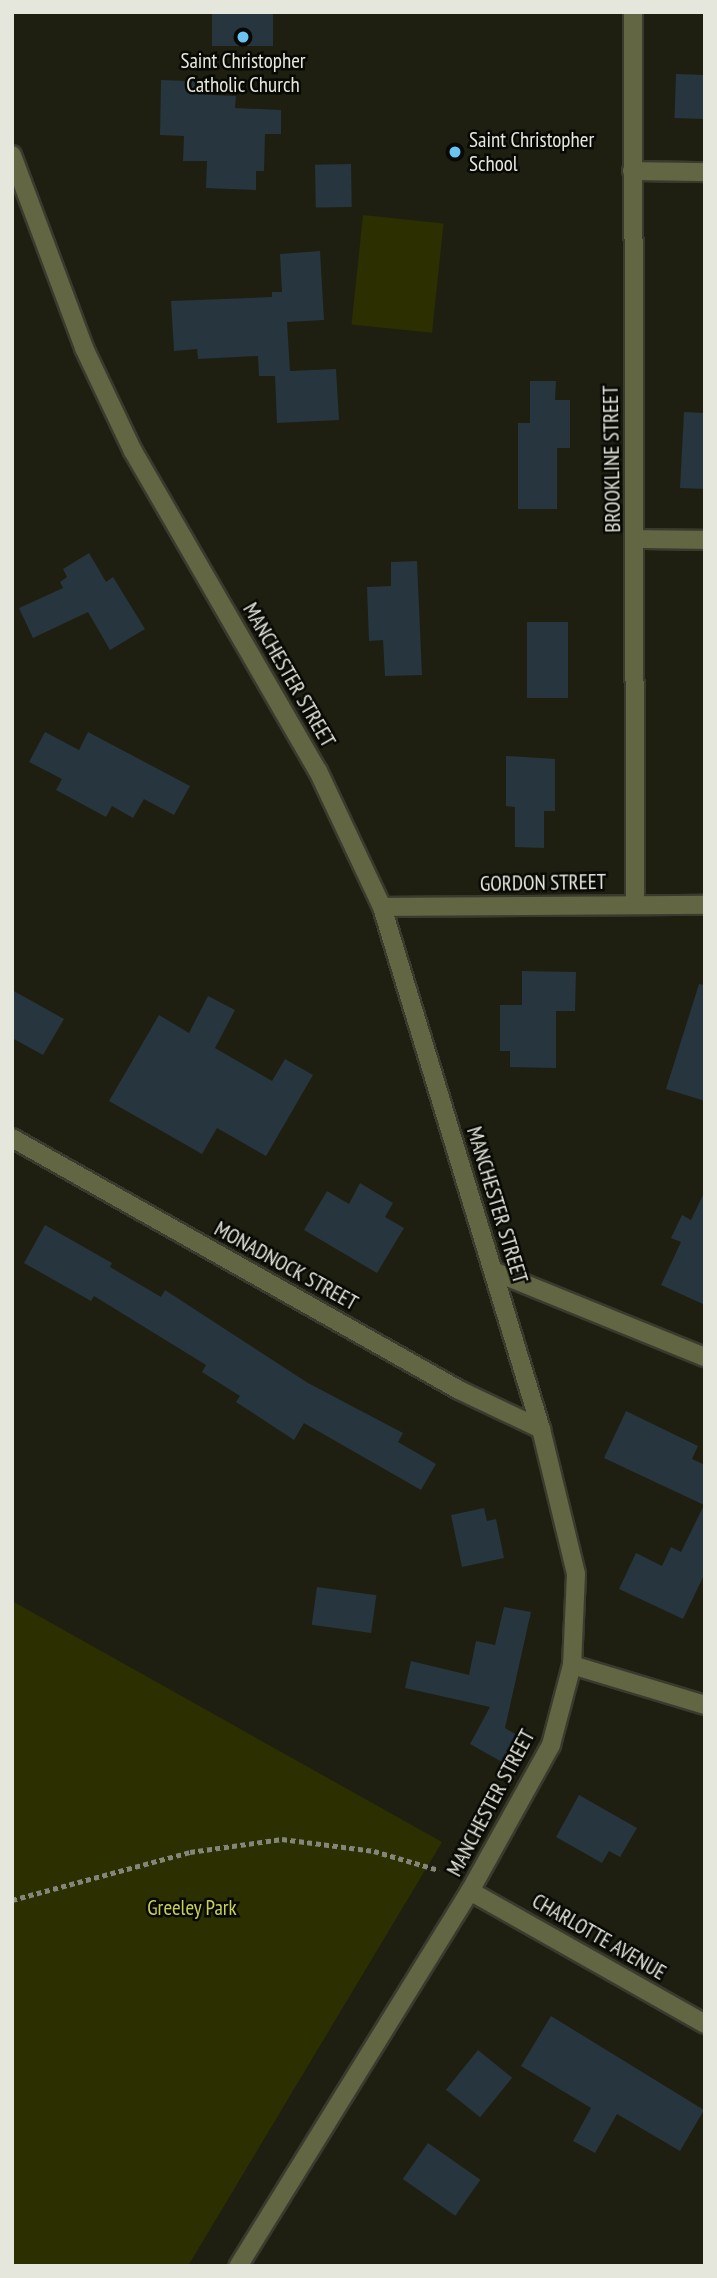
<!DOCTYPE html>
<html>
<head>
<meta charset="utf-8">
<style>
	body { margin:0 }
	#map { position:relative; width:717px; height:2278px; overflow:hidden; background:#1e1f11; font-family:"PT Sans Narrow",sans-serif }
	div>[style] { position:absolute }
	.green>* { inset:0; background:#2c2f00; transform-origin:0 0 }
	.building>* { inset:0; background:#26353e; transform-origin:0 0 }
	.path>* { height:4.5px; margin-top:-2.25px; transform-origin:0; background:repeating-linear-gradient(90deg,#85867b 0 5px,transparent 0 8.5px) }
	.roads { filter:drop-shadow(2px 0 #3a3b2e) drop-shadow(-2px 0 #3a3b2e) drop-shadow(0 2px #3a3b2e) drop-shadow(0 -2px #3a3b2e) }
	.minor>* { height:18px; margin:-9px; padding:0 9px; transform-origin:9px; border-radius:9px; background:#626643 }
	.tertiary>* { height:18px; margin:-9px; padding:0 9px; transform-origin:9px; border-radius:9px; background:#626643 }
	.dots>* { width:19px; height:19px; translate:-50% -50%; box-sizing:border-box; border:4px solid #080904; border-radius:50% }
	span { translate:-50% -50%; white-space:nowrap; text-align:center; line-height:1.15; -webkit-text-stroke:5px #080904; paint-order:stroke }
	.poi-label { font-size:21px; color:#e5e7dd }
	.left { translate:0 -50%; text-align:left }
	.street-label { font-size:21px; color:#e5e7dd }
	.park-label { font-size:21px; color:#c8d155 }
	.frame { position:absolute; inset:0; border:14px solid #e5e7dd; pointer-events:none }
</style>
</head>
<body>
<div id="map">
	<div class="green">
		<div style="left:363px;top:215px;width:81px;height:110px;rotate:6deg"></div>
		<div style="clip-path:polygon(12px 1601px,442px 1842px,188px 2266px,12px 2266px)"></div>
	</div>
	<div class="building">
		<div style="left:212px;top:12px;width:61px;height:34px"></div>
		<div style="left:676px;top:74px;width:29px;height:44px;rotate:2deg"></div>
		<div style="clip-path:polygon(161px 80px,213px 82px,212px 95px,236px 96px,235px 108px,281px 110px,281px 134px,265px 134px,264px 171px,256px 171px,256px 190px,206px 188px,207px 161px,183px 161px,184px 136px,160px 135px)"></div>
		<div style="left:351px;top:164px;width:43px;height:36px;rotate:89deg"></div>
		<div style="clip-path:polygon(320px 251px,324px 320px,287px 322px,290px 371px,336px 369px,339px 420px,277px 423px,275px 376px,259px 376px,258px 356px,198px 359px,197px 349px,174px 351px,171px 301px,272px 297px,272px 292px,282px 292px,280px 254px)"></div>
		<div style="clip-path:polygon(530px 381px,556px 381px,555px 400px,570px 400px,570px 448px,557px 448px,557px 509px,518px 509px,518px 423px,530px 423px)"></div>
		<div style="clip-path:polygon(684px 412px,705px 413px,705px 489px,680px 488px)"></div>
		<div style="clip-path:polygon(89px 553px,106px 582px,113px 577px,145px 629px,110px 650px,88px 612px,33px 638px,19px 608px,63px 588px,60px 582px,67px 577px,63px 569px)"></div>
		<div style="clip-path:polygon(417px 561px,422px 675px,385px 676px,383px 640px,369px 641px,367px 587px,391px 586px,391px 562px)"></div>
		<div style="left:527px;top:622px;width:41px;height:76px"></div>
		<div style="clip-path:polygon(45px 732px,79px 750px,88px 732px,190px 786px,174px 815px,144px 799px,133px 818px,112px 806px,106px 817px,56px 790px,62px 779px,29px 762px)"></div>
		<div style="clip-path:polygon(506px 756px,555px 759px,555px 811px,544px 811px,544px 848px,515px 847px,515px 807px,506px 806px)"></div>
		<div style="clip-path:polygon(522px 971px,576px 972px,575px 1011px,556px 1011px,556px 1068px,510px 1067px,510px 1051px,500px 1051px,500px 1005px,522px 1005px)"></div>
		<div style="clip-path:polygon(699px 984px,705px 985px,705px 1101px,666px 1089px)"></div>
		<div style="clip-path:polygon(12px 990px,64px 1019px,43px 1055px,12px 1038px)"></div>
		<div style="clip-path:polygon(208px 996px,235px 1010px,215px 1048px,272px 1081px,285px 1059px,313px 1075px,266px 1156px,217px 1128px,202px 1154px,109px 1101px,159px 1015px,189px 1033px)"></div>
		<div style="clip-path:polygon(360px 1183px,393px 1203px,385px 1217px,404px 1228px,377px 1273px,304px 1230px,327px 1191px,349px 1204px)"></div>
		<div style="clip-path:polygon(705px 1191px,705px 1305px,661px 1285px,681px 1242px,671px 1238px,682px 1215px,691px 1220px)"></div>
		<div style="clip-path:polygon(45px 1225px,112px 1263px,110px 1267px,161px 1297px,165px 1290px,308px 1383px,403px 1433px,398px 1442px,436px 1464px,421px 1490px,304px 1423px,294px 1440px,236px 1402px,240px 1396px,202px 1372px,206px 1365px,94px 1296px,91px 1301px,24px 1263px)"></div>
		<div style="clip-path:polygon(626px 1411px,698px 1446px,692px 1459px,705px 1465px,705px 1573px,683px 1619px,619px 1589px,636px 1553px,662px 1566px,671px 1547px,681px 1552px,704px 1505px,604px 1458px)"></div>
		<div style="clip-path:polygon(484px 1508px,487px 1521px,496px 1519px,504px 1558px,462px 1567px,451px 1515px)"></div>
		<div style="left:317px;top:1587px;width:60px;height:38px;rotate:8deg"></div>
		<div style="clip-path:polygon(504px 1607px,531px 1612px,505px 1728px,517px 1735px,502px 1762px,470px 1744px,490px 1707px,405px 1688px,411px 1661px,469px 1675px,476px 1641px,495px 1645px)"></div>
		<div style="clip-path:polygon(579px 1795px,637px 1828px,620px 1857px,609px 1851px,602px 1863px,556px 1837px)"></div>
		<div style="clip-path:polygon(551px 2016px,704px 2110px,680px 2151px,617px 2114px,595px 2153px,573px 2141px,591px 2108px,521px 2066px)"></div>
		<div style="left:478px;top:2050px;width:44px;height:51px;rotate:39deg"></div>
		<div style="left:428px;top:2143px;width:64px;height:44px;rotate:35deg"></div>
	</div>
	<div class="path">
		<div style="left:12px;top:1900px;width:184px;rotate:-15.1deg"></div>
		<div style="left:190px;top:1852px;width:93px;rotate:-8deg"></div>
		<div style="left:282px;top:1839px;width:93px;rotate:7.4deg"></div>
		<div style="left:374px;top:1851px;width:68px;rotate:16.3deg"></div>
	</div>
	<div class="roads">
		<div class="minor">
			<div style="left:633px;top:12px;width:893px;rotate:89.87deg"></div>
			<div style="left:632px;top:171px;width:73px;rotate:0.8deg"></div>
			<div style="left:636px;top:539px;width:69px;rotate:0.8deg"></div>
			<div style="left:382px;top:907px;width:323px;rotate:-0.4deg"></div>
			<div style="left:12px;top:1138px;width:513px;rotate:29.41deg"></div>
			<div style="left:459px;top:1390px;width:91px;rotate:25.4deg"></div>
			<div style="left:493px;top:1271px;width:229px;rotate:22.1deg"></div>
			<div style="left:572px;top:1665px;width:139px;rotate:16.7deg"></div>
			<div style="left:470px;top:1891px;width:270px;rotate:29.5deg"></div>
		</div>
		<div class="tertiary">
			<div style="left:12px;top:155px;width:206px;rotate:69.5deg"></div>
			<div style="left:84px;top:348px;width:114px;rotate:64.6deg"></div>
			<div style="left:133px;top:451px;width:370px;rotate:60deg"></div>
			<div style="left:318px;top:771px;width:150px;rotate:64.8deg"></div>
			<div style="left:382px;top:907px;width:546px;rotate:73.06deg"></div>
			<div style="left:541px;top:1429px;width:149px;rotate:76.4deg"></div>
			<div style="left:576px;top:1574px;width:91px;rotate:92.5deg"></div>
			<div style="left:572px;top:1665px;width:83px;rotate:104.7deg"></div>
			<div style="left:551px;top:1745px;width:167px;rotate:119deg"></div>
			<div style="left:470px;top:1891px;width:441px;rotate:121.7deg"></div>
		</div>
	</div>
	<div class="dots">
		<div style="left:243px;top:37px;background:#6bc3f2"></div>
		<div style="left:455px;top:152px;background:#6bc3f2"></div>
	</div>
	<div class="poi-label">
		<span style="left:243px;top:73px">Saint Christopher<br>Catholic Church</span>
		<span class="left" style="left:469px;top:152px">Saint Christopher<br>School</span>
	</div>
	<div class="street-label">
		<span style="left:612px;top:459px;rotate:-91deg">BROOKLINE STREET</span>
		<span style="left:289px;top:675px;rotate:60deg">MANCHESTER STREET</span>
		<span style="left:543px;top:883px;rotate:-1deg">GORDON STREET</span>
		<span style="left:497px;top:1205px;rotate:73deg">MANCHESTER STREET</span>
		<span style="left:286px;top:1266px;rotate:29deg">MONADNOCK STREET</span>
		<span style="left:491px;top:1803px;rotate:-62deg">MANCHESTER STREET</span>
		<span style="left:599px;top:1937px;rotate:30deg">CHARLOTTE AVENUE</span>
	</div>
	<div class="park-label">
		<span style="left:192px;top:1908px">Greeley Park</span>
	</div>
	<div class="frame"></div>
</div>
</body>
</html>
